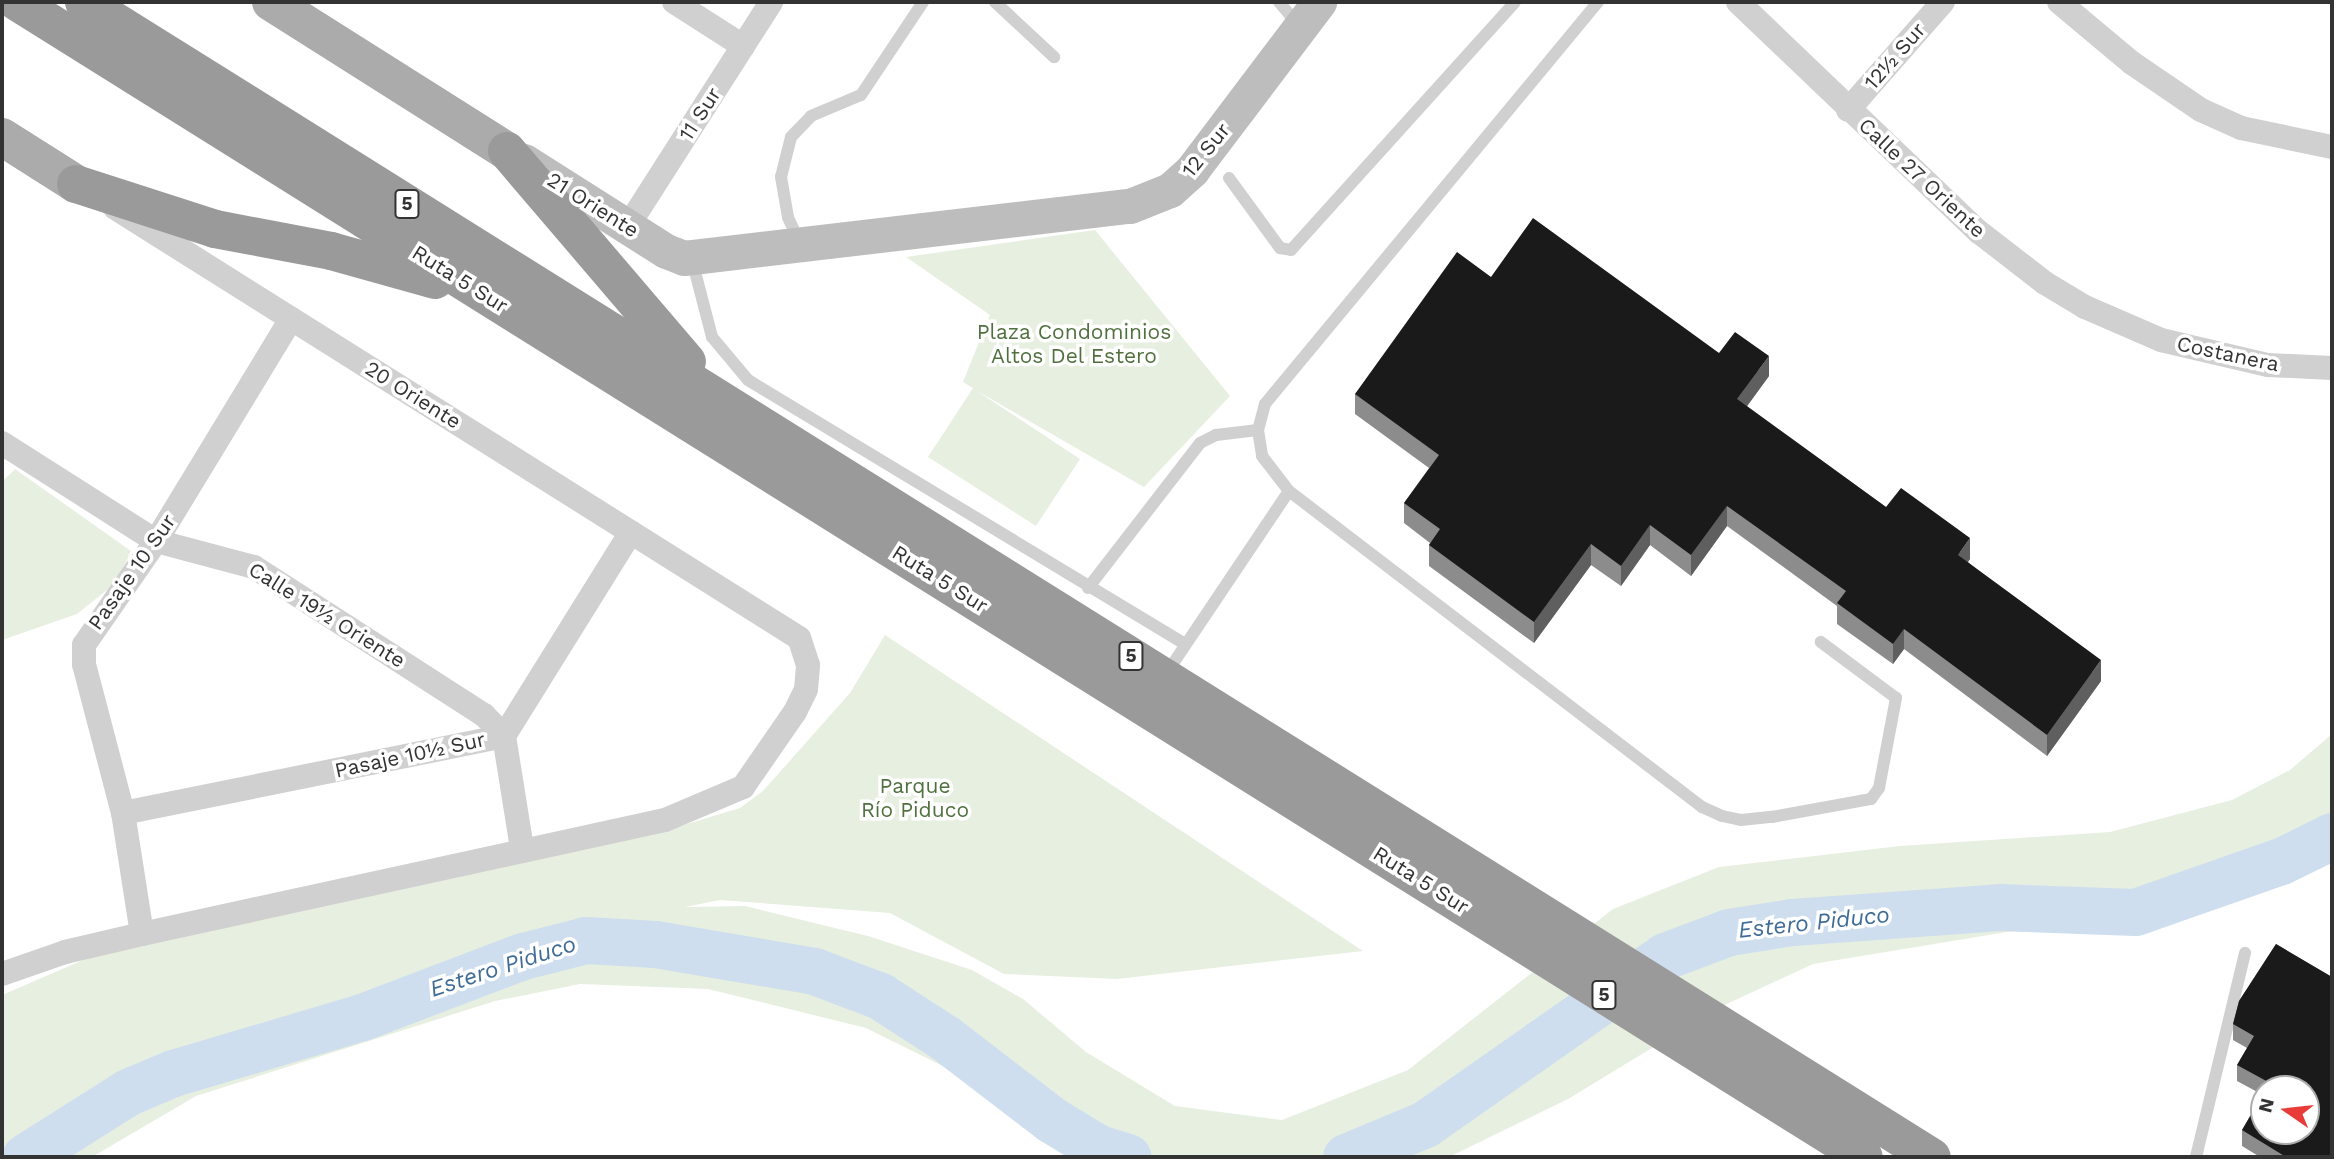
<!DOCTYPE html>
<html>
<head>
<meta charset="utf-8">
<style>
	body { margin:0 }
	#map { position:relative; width:2334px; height:1159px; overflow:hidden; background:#fff; font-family:"Work Sans",sans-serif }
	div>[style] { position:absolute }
	.green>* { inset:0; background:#e7efe1 }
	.river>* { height:47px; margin:-23.5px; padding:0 23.5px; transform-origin:23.5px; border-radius:23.5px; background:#cedeee }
	.lane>* { height:12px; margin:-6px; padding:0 6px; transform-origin:6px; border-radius:6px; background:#d0d0d0 }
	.street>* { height:24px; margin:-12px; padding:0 12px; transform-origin:12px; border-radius:12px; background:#d0d0d0 }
	.secondary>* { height:35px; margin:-17.5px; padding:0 17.5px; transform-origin:17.5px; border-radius:17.5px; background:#bdbdbd }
	.primary>* { height:38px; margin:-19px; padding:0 19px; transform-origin:19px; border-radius:19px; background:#ababab }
	.highway>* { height:38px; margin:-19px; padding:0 19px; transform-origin:19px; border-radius:19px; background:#9a9a9a }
	.wall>* { inset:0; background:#8c8c8c }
	.shaded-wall>* { inset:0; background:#5f5f5f }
	.building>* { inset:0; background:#1a1a1a }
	span { translate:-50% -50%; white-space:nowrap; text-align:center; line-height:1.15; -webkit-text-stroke:7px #fff; paint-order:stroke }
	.shield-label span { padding:2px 5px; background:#fff; border:2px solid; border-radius:5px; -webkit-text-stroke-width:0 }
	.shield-label { font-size:19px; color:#333; font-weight:700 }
	.street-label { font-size:21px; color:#333 }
	.park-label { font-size:21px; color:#50703e }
	.water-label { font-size:23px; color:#3e6c97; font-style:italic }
	.frame { position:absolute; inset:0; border:4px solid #333; pointer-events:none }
	.north { position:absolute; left:2250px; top:1075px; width:70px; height:70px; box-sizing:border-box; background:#fff; border:2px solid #adadad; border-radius:50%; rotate:284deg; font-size:19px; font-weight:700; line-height:28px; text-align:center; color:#333 }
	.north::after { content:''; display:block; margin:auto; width:24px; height:32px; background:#e73c37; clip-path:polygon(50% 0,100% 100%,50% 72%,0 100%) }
</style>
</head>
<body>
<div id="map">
	<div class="green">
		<div style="clip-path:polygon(1095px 230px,1230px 396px,1144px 487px,977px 391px,1080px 459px,1036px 526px,928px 457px,973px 388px,963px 382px,990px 315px,906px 257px)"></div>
		<div style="clip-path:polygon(15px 469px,131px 551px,117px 582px,77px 614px,2px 640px,2px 482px)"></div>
		<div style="clip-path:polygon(885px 635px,1363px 951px,1117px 979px,1004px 974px,890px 913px,720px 900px,685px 907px,745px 906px,868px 936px,972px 970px,1023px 999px,1086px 1052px,1175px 1106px,1282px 1120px,1408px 1070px,1613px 909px,1719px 867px,1900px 846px,2110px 832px,2232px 800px,2290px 770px,2332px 734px,2332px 836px,2201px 900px,1813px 964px,1716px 1009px,1568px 1099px,1449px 1157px,1080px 1157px,975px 1082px,866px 1028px,708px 989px,580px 984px,495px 1001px,196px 1096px,92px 1157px,2px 1157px,2px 995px,132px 939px,657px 833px,740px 808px,763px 791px,850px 693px)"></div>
	</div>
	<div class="river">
		<div style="left:25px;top:1157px;width:122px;rotate:-32.3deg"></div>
		<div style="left:128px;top:1092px;width:49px;rotate:-22.9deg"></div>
		<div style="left:173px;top:1073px;width:197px;rotate:-16.5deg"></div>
		<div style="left:362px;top:1017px;width:172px;rotate:-20.8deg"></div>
		<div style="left:523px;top:956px;width:65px;rotate:-14.3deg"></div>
		<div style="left:586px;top:940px;width:69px;rotate:3.3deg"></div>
		<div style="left:655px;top:944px;width:161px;rotate:9.6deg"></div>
		<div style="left:814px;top:971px;width:71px;rotate:20.7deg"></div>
		<div style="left:880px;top:996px;width:77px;rotate:32.9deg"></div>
		<div style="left:945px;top:1038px;width:135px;rotate:37.5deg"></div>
		<div style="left:1052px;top:1120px;width:54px;rotate:31.3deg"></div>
		<div style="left:1098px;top:1148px;width:31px;rotate:17deg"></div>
		<div style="left:1346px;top:1157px;width:86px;rotate:-22.7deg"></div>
		<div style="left:1425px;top:1124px;width:293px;rotate:-35deg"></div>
		<div style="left:1665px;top:956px;width:68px;rotate:-20.6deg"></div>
		<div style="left:1729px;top:932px;width:64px;rotate:-9deg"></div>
		<div style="left:1792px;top:922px;width:208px;rotate:-4.1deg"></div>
		<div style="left:1999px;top:907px;width:136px;rotate:2.1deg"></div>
		<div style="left:2135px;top:912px;width:155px;rotate:-19.3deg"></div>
		<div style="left:2281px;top:861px;width:57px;rotate:-26.1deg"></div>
	</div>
	<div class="lane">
		<div style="left:995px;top:2px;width:81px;rotate:43deg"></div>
		<div style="left:1279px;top:2px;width:31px;rotate:50deg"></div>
		<div style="left:1598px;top:2px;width:522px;rotate:129.64deg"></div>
		<div style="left:1265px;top:404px;width:27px;rotate:105deg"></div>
		<div style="left:1258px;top:430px;width:26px;rotate:81deg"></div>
		<div style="left:1262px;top:456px;width:44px;rotate:52.4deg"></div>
		<div style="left:1289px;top:491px;width:520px;rotate:37.42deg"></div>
		<div style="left:1702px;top:807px;width:22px;rotate:24deg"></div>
		<div style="left:1722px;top:816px;width:19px;rotate:12deg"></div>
		<div style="left:1741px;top:820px;width:31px;rotate:-6deg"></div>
		<div style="left:1772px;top:817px;width:101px;rotate:-10.3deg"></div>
		<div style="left:1871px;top:799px;width:14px;rotate:-54deg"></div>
		<div style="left:1879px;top:788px;width:92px;rotate:-79.3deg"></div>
		<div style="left:1896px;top:698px;width:94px;rotate:-143.3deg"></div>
		<div style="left:1229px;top:178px;width:87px;rotate:53.9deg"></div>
		<div style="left:1280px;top:248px;width:11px;rotate:10deg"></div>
		<div style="left:1291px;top:250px;width:334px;rotate:-47.9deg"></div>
		<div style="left:799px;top:241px;width:26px;rotate:-115deg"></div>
		<div style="left:788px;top:217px;width:41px;rotate:-99.9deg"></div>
		<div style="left:781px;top:177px;width:41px;rotate:-76deg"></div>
		<div style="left:791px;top:137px;width:29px;rotate:-46deg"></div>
		<div style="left:811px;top:116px;width:54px;rotate:-22.8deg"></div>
		<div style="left:861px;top:95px;width:112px;rotate:-56.3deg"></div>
		<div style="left:692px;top:260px;width:80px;rotate:75.4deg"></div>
		<div style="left:712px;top:337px;width:56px;rotate:50.1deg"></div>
		<div style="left:748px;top:380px;width:511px;rotate:31.14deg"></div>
		<div style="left:1088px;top:588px;width:183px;rotate:-52.3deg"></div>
		<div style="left:1200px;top:443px;width:18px;rotate:-27deg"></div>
		<div style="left:1216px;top:435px;width:42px;rotate:-6.8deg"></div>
		<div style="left:1166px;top:674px;width:220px;rotate:-56.1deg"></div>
		<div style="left:2196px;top:1157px;width:210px;rotate:-76.5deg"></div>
	</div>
	<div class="street">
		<div style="left:674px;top:2px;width:82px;rotate:32.5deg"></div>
		<div style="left:1738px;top:2px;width:333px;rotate:43.7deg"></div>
		<div style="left:1979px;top:232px;width:83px;rotate:37.7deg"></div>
		<div style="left:2045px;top:283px;width:47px;rotate:31deg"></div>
		<div style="left:2085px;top:307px;width:83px;rotate:23.5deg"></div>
		<div style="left:2161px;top:340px;width:110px;rotate:13.2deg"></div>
		<div style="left:2268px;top:365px;width:64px;rotate:2.7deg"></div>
		<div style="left:2059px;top:2px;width:95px;rotate:39.9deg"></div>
		<div style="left:2132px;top:63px;width:83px;rotate:34.3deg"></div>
		<div style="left:2201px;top:110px;width:44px;rotate:24.2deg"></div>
		<div style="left:2241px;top:128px;width:93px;rotate:11.8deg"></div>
		<div style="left:1848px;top:110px;width:144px;rotate:-48.7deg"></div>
		<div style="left:628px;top:226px;width:266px;rotate:-57.4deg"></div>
		<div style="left:2px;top:443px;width:183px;rotate:32.5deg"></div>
		<div style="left:156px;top:541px;width:101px;rotate:14.9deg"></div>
		<div style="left:254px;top:567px;width:274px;rotate:32.8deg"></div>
		<div style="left:484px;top:715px;width:29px;rotate:46deg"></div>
		<div style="left:504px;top:736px;width:114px;rotate:80.9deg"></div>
		<div style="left:123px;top:813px;width:389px;rotate:-11.4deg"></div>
		<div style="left:504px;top:736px;width:240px;rotate:-58.1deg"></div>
		<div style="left:142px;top:934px;width:122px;rotate:-98.9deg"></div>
		<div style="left:123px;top:813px;width:154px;rotate:-104.7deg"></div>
		<div style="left:84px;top:664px;width:19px;rotate:-90deg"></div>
		<div style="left:84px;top:645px;width:126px;rotate:-55.3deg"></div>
		<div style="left:156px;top:541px;width:260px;rotate:-58.7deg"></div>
		<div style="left:2px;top:974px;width:67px;rotate:-19.2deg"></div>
		<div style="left:65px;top:952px;width:79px;rotate:-13.2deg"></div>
		<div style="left:142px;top:934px;width:535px;rotate:-12.3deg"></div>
		<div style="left:665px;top:820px;width:85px;rotate:-22.9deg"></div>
		<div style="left:743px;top:787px;width:91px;rotate:-55.3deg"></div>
		<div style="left:795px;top:712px;width:25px;rotate:-64deg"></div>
		<div style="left:806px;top:689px;width:24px;rotate:-85deg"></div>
		<div style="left:808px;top:665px;width:28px;rotate:-108deg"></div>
		<div style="left:799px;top:638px;width:808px;rotate:-147.84deg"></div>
	</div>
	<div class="secondary">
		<div style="left:524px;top:161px;width:168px;rotate:32.4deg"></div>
		<div style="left:666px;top:251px;width:19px;rotate:21deg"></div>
		<div style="left:684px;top:258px;width:449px;rotate:-6.7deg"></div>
		<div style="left:1130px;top:206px;width:43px;rotate:-21.8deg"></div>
		<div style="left:1170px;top:190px;width:30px;rotate:-42deg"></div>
		<div style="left:1192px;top:170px;width:211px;rotate:-52.9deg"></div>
	</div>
	<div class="primary">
		<div style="left:271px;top:2px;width:279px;rotate:32.3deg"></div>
		<div style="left:2px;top:137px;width:88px;rotate:32.4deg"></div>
	</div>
	<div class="highway">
		<div style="left:17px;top:2px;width:2178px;rotate:32.02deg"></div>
		<div style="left:84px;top:2px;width:2179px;rotate:32.01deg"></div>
		<div style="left:507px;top:151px;width:277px;rotate:49.5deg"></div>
		<div style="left:76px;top:184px;width:146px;rotate:17.9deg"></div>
		<div style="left:215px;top:229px;width:118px;rotate:10.7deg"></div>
		<div style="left:331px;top:251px;width:108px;rotate:15.6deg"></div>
	</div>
	<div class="wall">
		<div style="clip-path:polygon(1491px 277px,1719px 353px,1769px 376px,1747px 406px,1886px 507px,1970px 559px,1968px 562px,2101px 681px,2047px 756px,1904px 649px,1893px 664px,1837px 624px,1837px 606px,1727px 526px,1691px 576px,1650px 545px,1621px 586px,1591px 565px,1534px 643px,1429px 566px,1429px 545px,1430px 543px,1404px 523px,1404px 503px,1429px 468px,1355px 414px,1355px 394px)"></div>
		<div style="clip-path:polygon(evenodd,2276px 944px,2332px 977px,2332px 1157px,2260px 1157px,2242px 1146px,2242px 1130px,2263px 1095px,2237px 1081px,2237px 1065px,2247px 1048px,2233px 1040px,2233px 1024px,2239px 1001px,2276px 944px,2264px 1089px,2306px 1089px,2306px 1131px,2264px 1131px,2264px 1089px)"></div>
	</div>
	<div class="shaded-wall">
		<div style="clip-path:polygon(1769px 356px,1769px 376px,1737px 420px,1737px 399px)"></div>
		<div style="clip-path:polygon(1727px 506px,1727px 526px,1691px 576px,1691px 555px)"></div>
		<div style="clip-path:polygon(1650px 525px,1650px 545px,1621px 586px,1621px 566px)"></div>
		<div style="clip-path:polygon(1970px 538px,1970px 559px,1958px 575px,1958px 555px)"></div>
		<div style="clip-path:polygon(1591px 544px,1591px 565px,1534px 643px,1534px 622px)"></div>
		<div style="clip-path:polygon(1904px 629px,1904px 649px,1893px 664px,1893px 644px)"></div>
		<div style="clip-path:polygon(2101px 660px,2101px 681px,2047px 756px,2047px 735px)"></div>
	</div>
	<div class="building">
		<div style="clip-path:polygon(1533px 218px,1719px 353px,1735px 332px,1769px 356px,1737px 399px,1886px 507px,1901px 488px,1970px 538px,1958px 555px,2101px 660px,2047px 735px,1904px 629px,1893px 644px,1837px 603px,1846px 591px,1727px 506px,1691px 555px,1650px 525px,1621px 566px,1591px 544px,1534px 622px,1429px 545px,1440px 529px,1404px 503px,1439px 455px,1355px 394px,1457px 252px,1491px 277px)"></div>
		<div style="clip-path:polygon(2276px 944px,2332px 977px,2332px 1157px,2286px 1157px,2242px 1130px,2264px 1092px,2264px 1131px,2306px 1131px,2306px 1089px,2266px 1089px,2270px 1083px,2237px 1065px,2254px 1036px,2233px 1024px,2239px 1001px)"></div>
	</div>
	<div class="shield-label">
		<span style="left:407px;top:204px">5</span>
		<span style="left:1131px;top:656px">5</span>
		<span style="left:1604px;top:995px">5</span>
	</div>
	<div class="street-label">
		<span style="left:1895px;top:56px;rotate:-49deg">12½ Sur</span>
		<span style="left:700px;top:114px;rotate:-57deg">11 Sur</span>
		<span style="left:1206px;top:150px;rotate:-51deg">12 Sur</span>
		<span style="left:1922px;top:178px;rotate:43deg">Calle 27 Oriente</span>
		<span style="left:593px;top:205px;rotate:32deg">21 Oriente</span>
		<span style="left:460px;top:279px;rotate:32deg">Ruta 5 Sur</span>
		<span style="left:2228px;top:354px;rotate:12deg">Costanera</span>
		<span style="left:413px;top:395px;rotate:32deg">20 Oriente</span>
		<span style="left:132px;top:572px;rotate:-55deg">Pasaje 10 Sur</span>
		<span style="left:940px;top:579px;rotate:32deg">Ruta 5 Sur</span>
		<span style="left:327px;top:615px;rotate:32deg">Calle 19½ Oriente</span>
		<span style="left:410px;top:755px;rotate:-12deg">Pasaje 10½ Sur</span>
		<span style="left:1421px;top:880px;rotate:32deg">Ruta 5 Sur</span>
	</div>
	<div class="park-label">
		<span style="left:1074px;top:344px">Plaza Condominios<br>Altos Del Estero</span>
		<span style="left:915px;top:798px">Parque<br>Río Piduco</span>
	</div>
	<div class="water-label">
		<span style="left:1814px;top:923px;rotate:-6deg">Estero Piduco</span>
		<span style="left:503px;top:967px;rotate:-18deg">Estero Piduco</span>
	</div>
	<div class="frame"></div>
	<div class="north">N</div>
</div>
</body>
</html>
